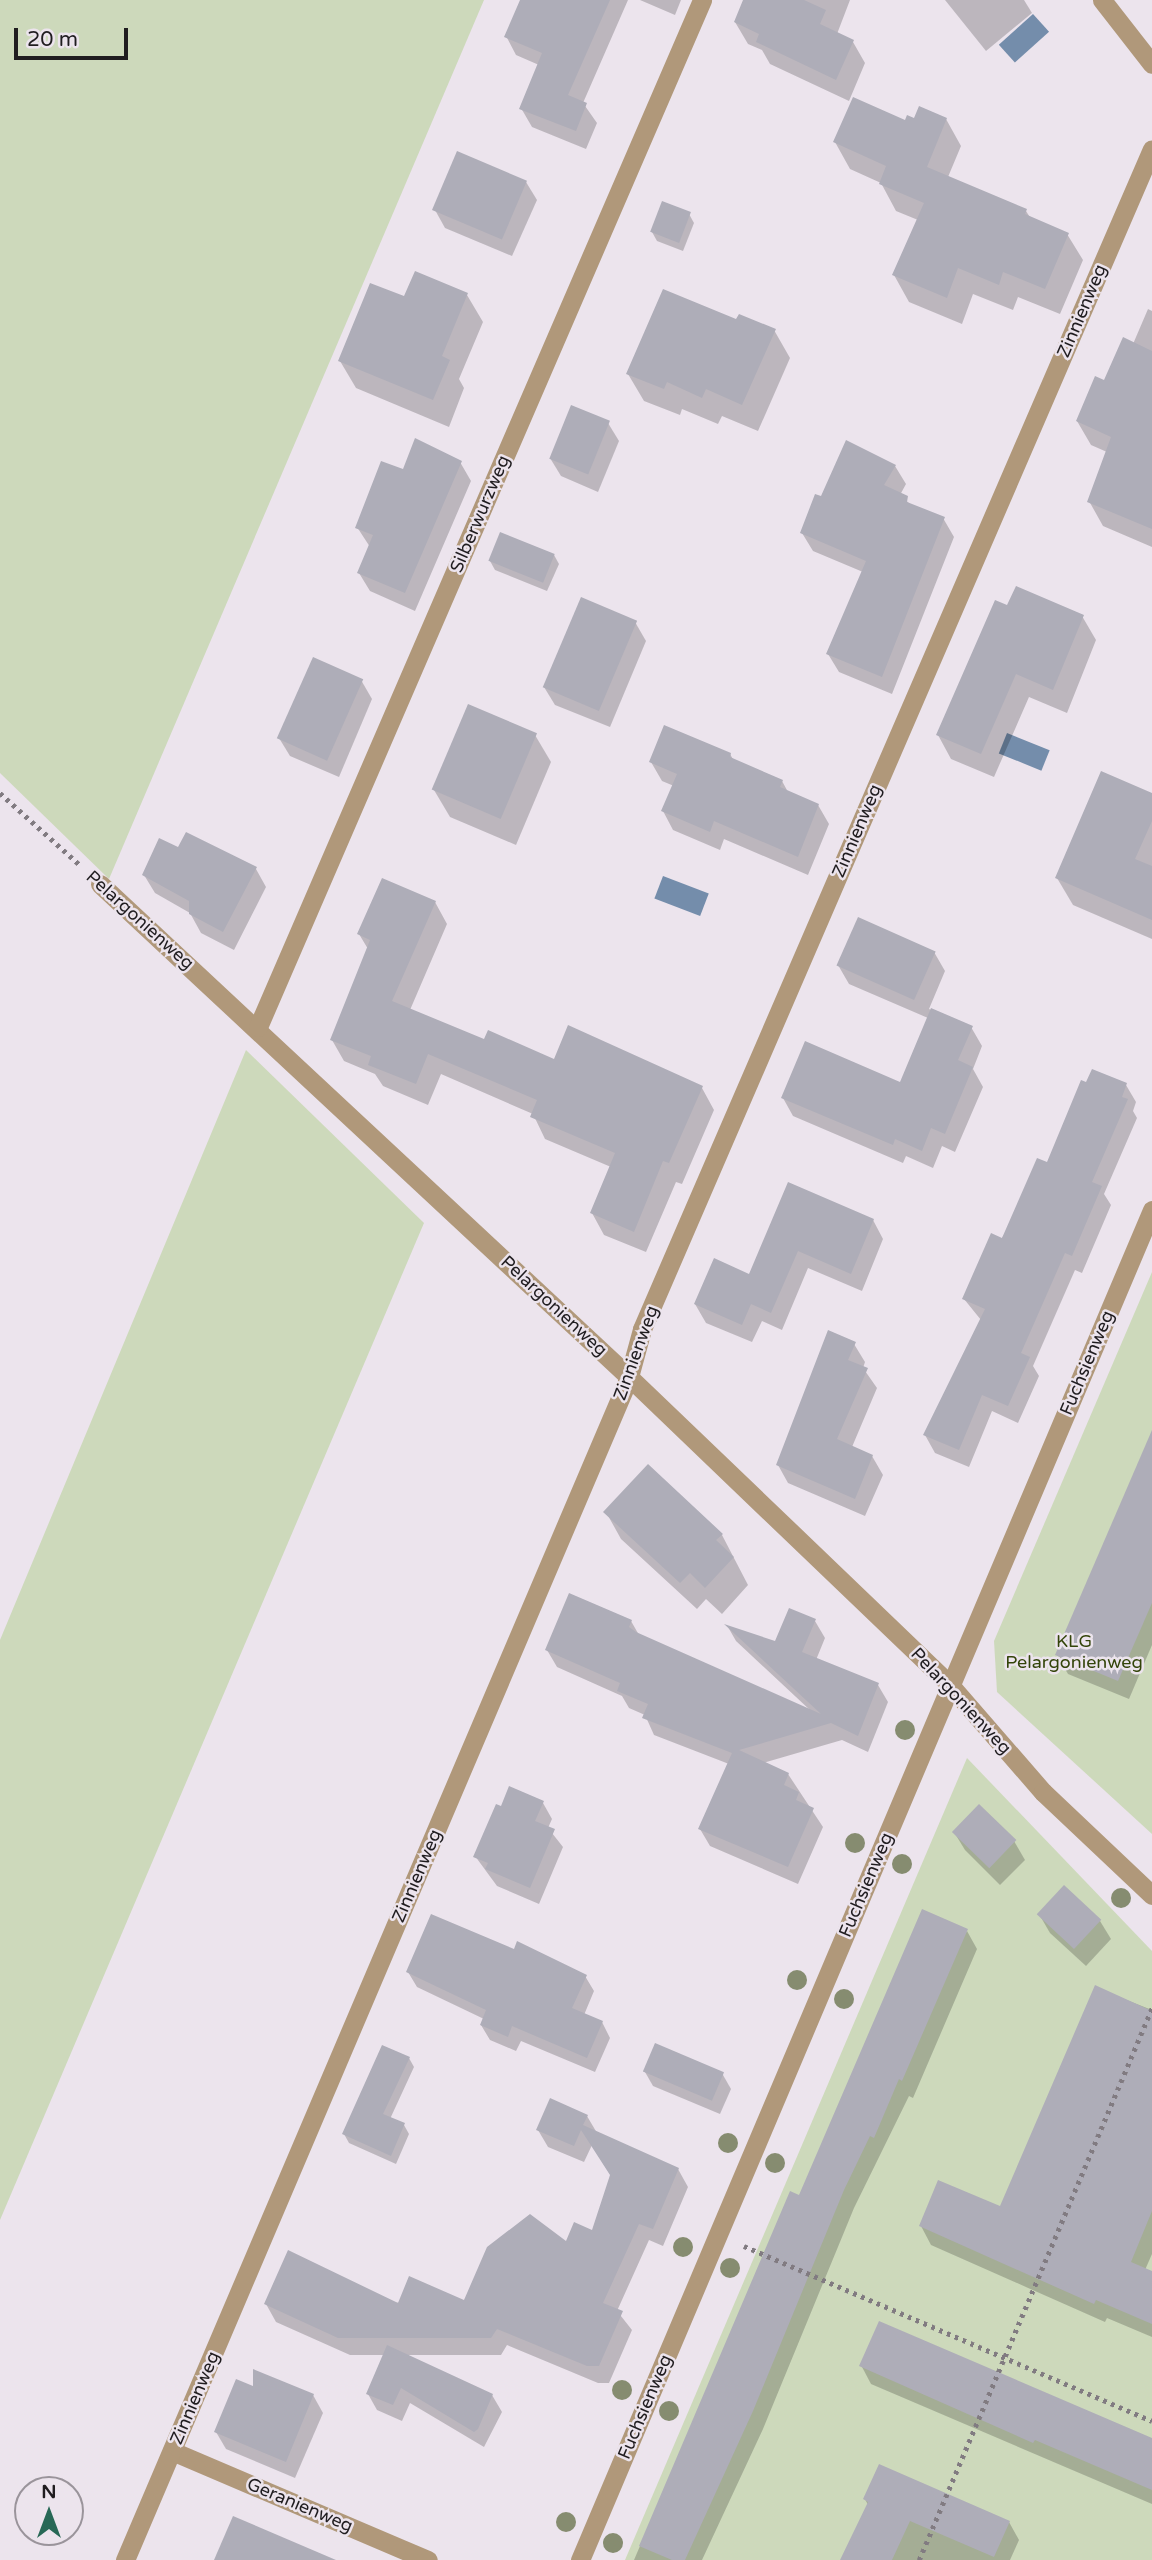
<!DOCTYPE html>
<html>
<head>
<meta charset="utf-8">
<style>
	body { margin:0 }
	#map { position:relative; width:1152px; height:2560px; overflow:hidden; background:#ece4ed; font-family:"Varela Round",sans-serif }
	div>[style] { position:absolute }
	.green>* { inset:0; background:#cdd9bb }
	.water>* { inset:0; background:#748dab; transform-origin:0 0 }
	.shadow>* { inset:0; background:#0003 }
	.building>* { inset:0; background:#aeadb8; transform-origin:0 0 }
	.path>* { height:4.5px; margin-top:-2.25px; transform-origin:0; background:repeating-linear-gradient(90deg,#817b81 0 3.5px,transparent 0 8.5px) }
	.minor>* { height:19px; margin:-9.5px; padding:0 9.5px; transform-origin:9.5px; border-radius:9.5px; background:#b0987a }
	.trees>* { width:20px; height:20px; margin:-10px; border-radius:50%; background:#868c70 }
	span { translate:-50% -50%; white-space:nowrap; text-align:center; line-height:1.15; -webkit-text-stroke:5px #ece4ed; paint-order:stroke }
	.street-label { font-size:18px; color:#201d20 }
	.park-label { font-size:18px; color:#334409 }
	.north { position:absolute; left:14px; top:2476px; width:70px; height:70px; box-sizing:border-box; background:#ece4ed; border:2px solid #9a949b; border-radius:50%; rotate:0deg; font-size:19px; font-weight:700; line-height:28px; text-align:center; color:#201d20 }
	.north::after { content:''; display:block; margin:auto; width:24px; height:32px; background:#286856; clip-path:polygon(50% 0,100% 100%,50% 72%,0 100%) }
	.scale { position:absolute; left:14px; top:28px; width:114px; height:32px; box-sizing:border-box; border:4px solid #201d20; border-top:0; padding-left:9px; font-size:21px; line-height:24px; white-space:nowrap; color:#201d20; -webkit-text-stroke:5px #ece4ed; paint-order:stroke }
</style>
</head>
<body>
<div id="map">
	<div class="green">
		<div style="clip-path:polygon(0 0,484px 0,109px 879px,0 773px)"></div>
		<div style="clip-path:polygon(246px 1050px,424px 1223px,0 2220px,0 1640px)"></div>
		<div style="clip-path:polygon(1152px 1272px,1152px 1834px,997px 1692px,994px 1641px)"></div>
		<div style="clip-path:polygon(967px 1758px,1152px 1951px,1152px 2560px,625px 2560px)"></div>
	</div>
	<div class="water">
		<div style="left:1033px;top:14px;width:24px;height:46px;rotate:48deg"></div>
		<div style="left:1007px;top:733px;width:46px;height:22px;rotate:22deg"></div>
		<div style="left:663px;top:876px;width:49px;height:24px;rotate:21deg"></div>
	</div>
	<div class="shadow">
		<div style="clip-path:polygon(522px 0,628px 0,583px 103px,597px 123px,586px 149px,532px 127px,521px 108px,539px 65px,516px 55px,506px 36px)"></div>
		<div style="clip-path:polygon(640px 0,681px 0,675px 15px)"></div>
		<div style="clip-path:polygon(745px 0,850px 0,837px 34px,853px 42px,865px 63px,849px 101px,770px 64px,762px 50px,748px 44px,735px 22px)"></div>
		<div style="clip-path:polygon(945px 0,1024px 0,1032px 13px,986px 51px)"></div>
		<div style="clip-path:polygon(946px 119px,961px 146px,948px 177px,1026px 211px,1031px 219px,1067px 234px,1083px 260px,1060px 314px,1018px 297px,1013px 310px,973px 294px,962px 324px,909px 302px,894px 275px,918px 220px,896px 211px,881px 183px,850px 169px,835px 142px,915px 120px)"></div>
		<div style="clip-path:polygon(526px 182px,537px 200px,512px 256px,445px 228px,435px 210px)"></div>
		<div style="clip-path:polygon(689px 214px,694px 223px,683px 251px,657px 241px,652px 232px)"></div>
		<div style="clip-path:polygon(467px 295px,483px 322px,459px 379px,464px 388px,449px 427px,356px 388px,340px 361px,405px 299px)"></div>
		<div style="clip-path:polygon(1148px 309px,1152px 311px,1152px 547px,1103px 526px,1089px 501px,1107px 452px,1091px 445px,1077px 421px,1133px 344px)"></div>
		<div style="clip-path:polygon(737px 322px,774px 330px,790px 358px,758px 431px,722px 416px,718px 424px,682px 409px,680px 415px,644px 401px,628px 374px)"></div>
		<div style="clip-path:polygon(608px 423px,619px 441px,598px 492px,561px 476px,550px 458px)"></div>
		<div style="clip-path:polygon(460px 462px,471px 481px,415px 611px,370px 591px,359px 573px,370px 547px,357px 527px,382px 463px,404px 471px)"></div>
		<div style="clip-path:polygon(895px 466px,906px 484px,900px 495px,911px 505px,943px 518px,954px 537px,892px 694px,839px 672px,828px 654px,863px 572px,813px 551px,802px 533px,822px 499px)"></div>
		<div style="clip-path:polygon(554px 555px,559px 564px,547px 591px,495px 570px,490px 561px)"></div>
		<div style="clip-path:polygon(1007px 608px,1082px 616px,1096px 640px,1067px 713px,1029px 697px,994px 777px,951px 759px,938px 735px)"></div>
		<div style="clip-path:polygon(635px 622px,646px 641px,610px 727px,555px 705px,544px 687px)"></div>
		<div style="clip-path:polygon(361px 680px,372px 699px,339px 777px,290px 756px,279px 738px)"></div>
		<div style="clip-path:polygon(535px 735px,551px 762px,516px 845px,450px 817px,434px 790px)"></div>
		<div style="clip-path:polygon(730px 754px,734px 761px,782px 781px,788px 792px,818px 805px,829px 824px,808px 875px,724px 839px,720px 850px,673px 830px,663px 811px,674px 786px,662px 781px,651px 762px)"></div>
		<div style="clip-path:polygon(1152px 795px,1152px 939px,1073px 905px,1057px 878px)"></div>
		<div style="clip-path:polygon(179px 849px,256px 869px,266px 887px,234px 950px,201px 933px,190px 913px,155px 893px,144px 875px)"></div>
		<div style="clip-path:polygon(435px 902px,447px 924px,410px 1010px,485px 1041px,555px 1061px,702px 1088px,714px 1110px,682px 1184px,676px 1182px,646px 1252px,604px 1235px,592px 1213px,611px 1167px,545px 1139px,533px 1114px,441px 1074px,428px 1105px,383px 1086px,375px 1074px,344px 1061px,332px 1040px,368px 949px,359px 934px)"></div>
		<div style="clip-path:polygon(934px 952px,945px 971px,929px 1009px,971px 1027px,982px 1046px,973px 1069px,983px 1087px,955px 1152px,942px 1146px,933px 1168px,906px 1156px,903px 1163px,793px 1116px,783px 1098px,900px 1084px,928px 1018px,849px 984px,838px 965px)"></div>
		<div style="clip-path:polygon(1126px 1085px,1136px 1102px,1133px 1111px,1137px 1118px,1104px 1194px,1111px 1205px,1082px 1273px,1075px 1270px,1033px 1366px,1039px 1376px,1018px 1423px,992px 1411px,969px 1467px,935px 1453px,925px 1435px,981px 1320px,964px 1299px,1048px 1164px)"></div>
		<div style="clip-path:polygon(789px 1184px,873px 1220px,883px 1239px,862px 1291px,808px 1268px,782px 1330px,762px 1321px,752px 1342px,706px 1323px,695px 1304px,750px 1276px)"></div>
		<div style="clip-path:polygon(854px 1344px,865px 1362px,863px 1368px,877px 1388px,852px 1447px,872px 1456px,883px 1475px,865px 1516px,788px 1483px,778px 1465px)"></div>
		<div style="clip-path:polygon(1152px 1435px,1152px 1645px,1129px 1699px,1068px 1674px,1057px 1655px)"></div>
		<div style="clip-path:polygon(606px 1512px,722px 1535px,748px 1585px,722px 1614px,706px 1599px,697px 1609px,621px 1539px)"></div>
		<div style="clip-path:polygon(631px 1621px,639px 1635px,811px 1711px,736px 1641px,728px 1627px,776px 1643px,815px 1621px,825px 1638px,816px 1660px,878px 1685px,888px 1702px,868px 1752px,842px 1740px,763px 1763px,788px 1774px,823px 1827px,798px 1884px,710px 1846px,700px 1829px,729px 1764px,654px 1735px,645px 1715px,629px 1708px,622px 1696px,557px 1667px,547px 1650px)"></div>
		<div style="clip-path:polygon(543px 1803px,552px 1819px,548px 1828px,563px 1847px,539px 1904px,497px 1886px,475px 1856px,502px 1809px)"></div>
		<div style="clip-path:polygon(954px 1832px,1014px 1841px,1025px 1860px,1000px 1885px,965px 1850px)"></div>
		<div style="clip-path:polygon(1039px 1914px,1100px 1921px,1111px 1939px,1086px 1966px,1050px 1933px)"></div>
		<div style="clip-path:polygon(967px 1931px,977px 1949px,913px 2098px,909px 2096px,854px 2208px,763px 2429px,702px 2560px,634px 2560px,791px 2193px,800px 2197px)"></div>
		<div style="clip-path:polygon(515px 1952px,585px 1976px,594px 1991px,584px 2015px,602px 2022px,610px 2038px,595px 2072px,521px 2041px,516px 2051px,490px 2040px,481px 2025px,484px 2019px,417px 1987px,408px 1972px)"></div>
		<div style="clip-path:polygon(1096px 1988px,1152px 2010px,1152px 2254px,1145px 2270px,1152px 2273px,1152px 2337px,1107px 2318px,1105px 2322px,931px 2245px,921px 2226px,1001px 2208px)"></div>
		<div style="clip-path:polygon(409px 2058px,414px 2067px,390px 2119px,404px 2125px,409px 2134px,396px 2164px,349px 2143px,344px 2134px)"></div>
		<div style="clip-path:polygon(645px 2072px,723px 2075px,731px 2089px,720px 2114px,653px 2086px)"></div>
		<div style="clip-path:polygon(587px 2116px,597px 2133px,678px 2169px,688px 2187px,663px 2246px,649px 2240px,617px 2311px,632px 2330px,609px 2383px,598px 2383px,507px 2345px,501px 2355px,404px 2355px,492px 2395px,502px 2412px,484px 2447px,410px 2403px,402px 2421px,377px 2410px,368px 2394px,384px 2355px,350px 2355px,276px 2322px,266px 2304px,465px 2302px,593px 2232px,611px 2176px,592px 2145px,584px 2162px,548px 2147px,538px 2130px)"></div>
		<div style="clip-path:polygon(861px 2365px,1152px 2439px,1152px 2504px,871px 2384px)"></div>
		<div style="clip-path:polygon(255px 2389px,313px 2395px,323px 2413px,295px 2478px,226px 2449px,216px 2432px)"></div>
		<div style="clip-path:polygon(865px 2499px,1009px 2522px,1019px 2540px,1010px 2560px,842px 2560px,868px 2505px)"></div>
	</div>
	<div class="building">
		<div style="clip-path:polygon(520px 0,610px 0,568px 95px,587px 103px,576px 131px,519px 109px,542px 53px,504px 37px)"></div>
		<div style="clip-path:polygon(743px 0,804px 0,826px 10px,820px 24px,854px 40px,836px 80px,756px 42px,759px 34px,734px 22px)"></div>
		<div style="clip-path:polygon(853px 97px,905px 120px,907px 115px,914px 118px,919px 106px,947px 118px,927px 167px,1027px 209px,1025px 214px,1069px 233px,1045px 289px,1003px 272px,999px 285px,958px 268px,947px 298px,892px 275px,924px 203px,879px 184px,886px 166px,833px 142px)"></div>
		<div style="left:457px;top:151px;width:76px;height:64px;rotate:23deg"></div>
		<div style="left:662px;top:201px;width:31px;height:33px;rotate:21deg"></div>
		<div style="clip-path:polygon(415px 271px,468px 293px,442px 356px,450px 360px,433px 400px,338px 361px,370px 283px,404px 296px)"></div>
		<div style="clip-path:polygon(663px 289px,736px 319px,739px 314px,776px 329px,742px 405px,706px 389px,702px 398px,667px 382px,664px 389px,626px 374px)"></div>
		<div style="clip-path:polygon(1123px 337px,1152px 351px,1152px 529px,1087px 502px,1111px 437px,1076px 421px,1095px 376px,1104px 380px)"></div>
		<div style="left:571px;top:405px;width:42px;height:58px;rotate:22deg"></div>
		<div style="clip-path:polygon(415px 438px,462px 461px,405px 593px,357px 573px,373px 535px,355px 528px,381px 461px,403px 469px)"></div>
		<div style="clip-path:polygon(846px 440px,896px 465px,884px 485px,908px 496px,907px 502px,945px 517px,882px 677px,826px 654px,866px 561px,800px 533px,815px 494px,821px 496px)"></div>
		<div style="left:500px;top:532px;width:59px;height:31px;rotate:22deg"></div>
		<div style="clip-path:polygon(1016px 586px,1084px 615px,1053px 690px,1016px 674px,981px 754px,936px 735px,995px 600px,1007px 605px)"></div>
		<div style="left:581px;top:597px;width:61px;height:98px;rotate:23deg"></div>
		<div style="left:313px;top:657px;width:55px;height:89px;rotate:24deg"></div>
		<div style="left:468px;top:704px;width:75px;height:93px;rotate:23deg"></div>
		<div style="clip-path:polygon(664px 725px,731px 753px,730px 757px,783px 780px,780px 787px,819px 804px,798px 857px,714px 821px,710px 832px,661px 811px,677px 774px,649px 762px)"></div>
		<div style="clip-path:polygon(1101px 771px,1152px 793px,1152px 821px,1135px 859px,1152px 866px,1152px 920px,1055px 878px)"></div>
		<div style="clip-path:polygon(186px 832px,257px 867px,223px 932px,189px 914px,189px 901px,142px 875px,159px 838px,178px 847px)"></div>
		<div style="clip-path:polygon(382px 878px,436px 901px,392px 1001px,484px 1039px,488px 1030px,554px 1059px,568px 1025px,703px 1086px,669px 1163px,663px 1161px,634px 1232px,590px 1213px,615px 1153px,530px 1117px,537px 1100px,428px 1054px,416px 1084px,368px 1065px,371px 1056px,330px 1040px,370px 940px,357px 934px)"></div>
		<div style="left:858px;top:917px;width:85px;height:53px;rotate:24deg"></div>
		<div style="clip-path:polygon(931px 1008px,973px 1026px,958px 1060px,973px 1067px,945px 1134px,931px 1128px,922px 1151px,895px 1139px,893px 1145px,781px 1098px,805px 1041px,900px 1082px)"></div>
		<div style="clip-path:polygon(1092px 1069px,1127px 1083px,1122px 1097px,1128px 1099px,1092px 1182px,1102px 1186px,1072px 1256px,1065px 1253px,1021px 1353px,1030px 1357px,1008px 1406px,982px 1395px,959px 1450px,923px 1435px,985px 1309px,962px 1299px,991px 1233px,1002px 1238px,1037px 1158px,1047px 1162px,1081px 1080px,1086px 1082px)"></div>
		<div style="clip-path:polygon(788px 1182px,874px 1219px,851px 1274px,798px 1251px,771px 1313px,751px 1304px,742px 1325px,694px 1304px,714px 1258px,749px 1274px)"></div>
		<div style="clip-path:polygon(828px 1330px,856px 1342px,848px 1360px,868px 1368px,837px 1439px,873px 1455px,855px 1499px,776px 1465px)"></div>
		<div style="clip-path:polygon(1152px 1430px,1152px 1603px,1118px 1681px,1055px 1655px)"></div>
		<div style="clip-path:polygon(648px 1464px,723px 1534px,716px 1540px,734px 1557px,705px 1588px,690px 1573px,680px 1583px,603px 1512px)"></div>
		<div style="clip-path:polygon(569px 1593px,632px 1620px,629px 1627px,636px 1632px,821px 1714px,724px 1624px,775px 1641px,789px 1608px,816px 1619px,802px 1652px,879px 1683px,858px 1736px,831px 1723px,739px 1750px,789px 1773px,784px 1785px,799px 1792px,796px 1800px,814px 1808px,788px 1867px,698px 1829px,732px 1753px,642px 1718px,648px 1704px,617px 1691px,620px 1683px,545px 1650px)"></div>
		<div style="clip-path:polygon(509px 1786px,544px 1801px,535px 1821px,555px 1829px,530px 1888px,485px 1869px,488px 1863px,473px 1857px,496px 1804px,501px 1806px)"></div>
		<div style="left:979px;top:1804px;width:52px;height:39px;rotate:44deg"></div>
		<div style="left:1064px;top:1885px;width:51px;height:40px;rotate:43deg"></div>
		<div style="clip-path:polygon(922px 1909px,968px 1929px,902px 2081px,899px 2079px,874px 2138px,870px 2136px,844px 2190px,753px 2411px,685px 2560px,672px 2560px,639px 2546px,790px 2191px,799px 2195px)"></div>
		<div style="clip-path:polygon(431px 1914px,514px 1949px,517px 1941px,587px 1975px,572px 2008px,603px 2021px,587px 2058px,512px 2026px,508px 2037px,480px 2025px,486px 2010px,406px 1972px)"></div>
		<div style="clip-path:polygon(1095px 1985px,1152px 2011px,1152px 2211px,1131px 2262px,1152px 2271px,1152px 2324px,1096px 2300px,1094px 2304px,919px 2226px,938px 2180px,1000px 2206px)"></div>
		<div style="left:655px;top:2043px;width:75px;height:31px;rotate:23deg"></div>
		<div style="clip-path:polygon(382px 2045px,410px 2057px,383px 2114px,405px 2123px,391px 2156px,342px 2134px)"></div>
		<div style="clip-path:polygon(550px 2098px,588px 2115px,583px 2125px,679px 2168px,653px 2229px,639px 2224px,603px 2303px,623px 2311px,599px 2366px,587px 2366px,497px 2329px,491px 2338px,338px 2338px,264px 2304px,288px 2250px,398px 2303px,409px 2276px,464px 2300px,487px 2247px,530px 2214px,566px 2241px,574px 2222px,592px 2230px,610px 2175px,581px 2130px,574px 2146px,536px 2130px)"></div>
		<div style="clip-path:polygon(879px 2321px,1152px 2438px,1152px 2490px,1035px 2440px,1033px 2443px,859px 2366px)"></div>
		<div style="clip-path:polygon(387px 2345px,493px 2394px,478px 2429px,474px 2432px,401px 2388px,393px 2405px,366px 2394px)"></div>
		<div style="clip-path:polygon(253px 2369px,314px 2394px,286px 2462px,214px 2432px,236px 2379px,253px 2386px)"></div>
		<div style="clip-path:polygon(879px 2464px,1010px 2521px,994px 2557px,910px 2521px,892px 2560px,840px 2560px,868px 2502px,863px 2499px)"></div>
		<div style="clip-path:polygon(233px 2516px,336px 2560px,214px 2560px)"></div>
	</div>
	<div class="path">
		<div style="left:0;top:793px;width:108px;rotate:42deg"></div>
		<div style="left:744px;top:2246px;width:444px;rotate:23.2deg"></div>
		<div style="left:919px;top:2560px;width:599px;rotate:-67.12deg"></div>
	</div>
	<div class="minor">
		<div style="left:1102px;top:0;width:81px;rotate:52deg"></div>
		<div style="left:100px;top:884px;width:723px;rotate:42.98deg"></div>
		<div style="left:629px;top:1377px;width:445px;rotate:43.8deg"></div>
		<div style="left:950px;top:1685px;width:142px;rotate:49deg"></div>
		<div style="left:1043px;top:1792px;width:150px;rotate:43.4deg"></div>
		<div style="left:258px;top:1027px;width:1119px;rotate:-66.62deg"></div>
		<div style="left:172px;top:2451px;width:278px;rotate:23.1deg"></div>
		<div style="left:125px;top:2560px;width:1286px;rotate:-66.92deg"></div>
		<div style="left:629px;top:1377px;width:50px;rotate:-74.8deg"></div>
		<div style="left:642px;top:1329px;width:1285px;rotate:-66.63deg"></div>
		<div style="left:580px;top:2560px;width:1466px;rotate:-67.04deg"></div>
	</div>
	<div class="trees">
		<div style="left:905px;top:1730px"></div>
		<div style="left:855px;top:1843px"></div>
		<div style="left:902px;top:1864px"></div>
		<div style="left:1121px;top:1898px"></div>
		<div style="left:797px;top:1980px"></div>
		<div style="left:844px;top:1999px"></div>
		<div style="left:728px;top:2143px"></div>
		<div style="left:775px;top:2163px"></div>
		<div style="left:683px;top:2247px"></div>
		<div style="left:730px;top:2268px"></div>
		<div style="left:622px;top:2390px"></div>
		<div style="left:669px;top:2411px"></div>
		<div style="left:566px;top:2522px"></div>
		<div style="left:613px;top:2543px"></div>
	</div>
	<div class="street-label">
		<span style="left:1082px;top:311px;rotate:-67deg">Zinnienweg</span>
		<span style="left:480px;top:514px;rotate:-67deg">Silberwurzweg</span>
		<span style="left:857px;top:831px;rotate:-67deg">Zinnienweg</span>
		<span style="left:140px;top:920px;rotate:42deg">Pelargonienweg</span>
		<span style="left:554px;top:1306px;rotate:43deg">Pelargonienweg</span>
		<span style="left:636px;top:1353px;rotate:-70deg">Zinnienweg</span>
		<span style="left:1087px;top:1363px;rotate:-67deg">Fuchsienweg</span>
		<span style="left:961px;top:1701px;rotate:47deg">Pelargonienweg</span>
		<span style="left:417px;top:1876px;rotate:-67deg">Zinnienweg</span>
		<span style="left:866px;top:1885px;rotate:-67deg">Fuchsienweg</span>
		<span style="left:195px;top:2398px;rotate:-67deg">Zinnienweg</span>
		<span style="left:645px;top:2407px;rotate:-67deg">Fuchsienweg</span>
		<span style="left:300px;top:2505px;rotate:23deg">Geranienweg</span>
	</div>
	<div class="park-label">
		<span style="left:1074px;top:1652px">KLG<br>Pelargonienweg</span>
	</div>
	<div class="north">N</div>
	<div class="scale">20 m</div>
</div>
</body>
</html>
